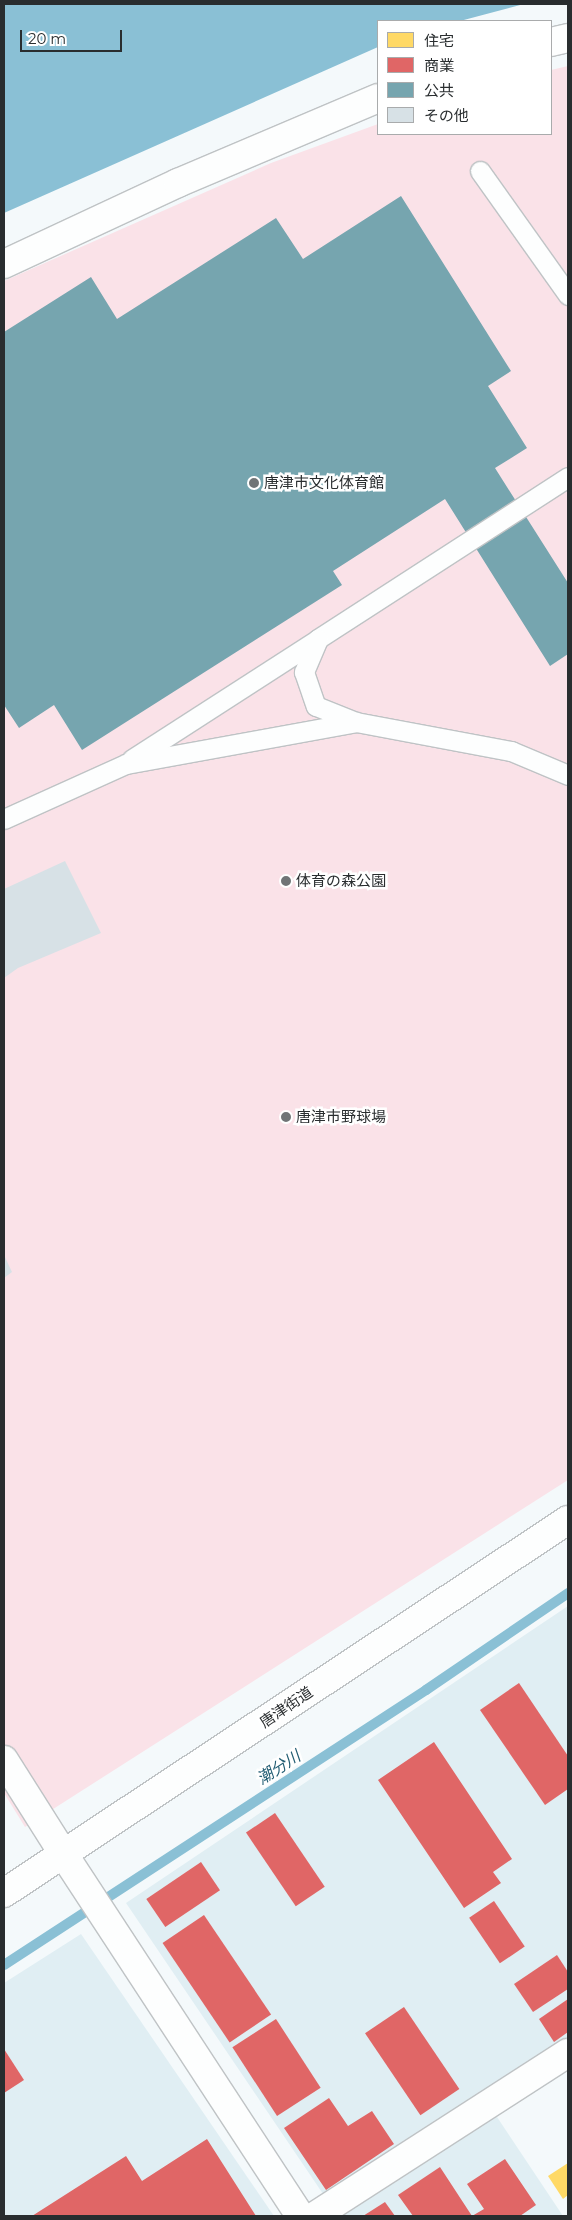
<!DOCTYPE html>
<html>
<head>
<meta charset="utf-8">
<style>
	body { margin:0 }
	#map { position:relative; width:572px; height:2220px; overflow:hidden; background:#f4f9fb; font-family:Montserrat,"Noto Sans JP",sans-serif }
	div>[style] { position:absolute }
	.built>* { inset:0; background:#e0eef3 }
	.green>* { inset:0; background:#fae2e8 }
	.water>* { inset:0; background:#8ac0d5 }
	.homes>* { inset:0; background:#ffd966 }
	.shops>* { inset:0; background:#e06666; transform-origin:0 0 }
	.public>* { inset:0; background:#76a5af }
	.stream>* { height:10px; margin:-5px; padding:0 5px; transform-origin:5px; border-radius:5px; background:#8ac0d5 }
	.building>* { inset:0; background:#d7e1e6 }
	.roads { filter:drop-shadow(1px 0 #bfc3c5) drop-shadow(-1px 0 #bfc3c5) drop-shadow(0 1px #bfc3c5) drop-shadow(0 -1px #bfc3c5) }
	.service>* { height:19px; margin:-9.5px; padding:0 9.5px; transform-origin:9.5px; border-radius:9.5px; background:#fdfefe }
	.pedestrian>* { height:28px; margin:-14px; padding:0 14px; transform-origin:14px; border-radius:14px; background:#fdfefe }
	.minor>* { height:28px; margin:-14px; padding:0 14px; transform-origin:14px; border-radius:14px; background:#fdfefe }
	.tertiary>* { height:28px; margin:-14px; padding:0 14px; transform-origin:14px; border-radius:14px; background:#fdfefe }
	.dots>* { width:14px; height:14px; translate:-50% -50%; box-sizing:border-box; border:2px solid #fff; border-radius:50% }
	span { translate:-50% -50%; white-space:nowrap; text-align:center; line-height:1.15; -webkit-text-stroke:5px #fff; paint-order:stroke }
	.poi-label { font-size:15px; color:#292d2f }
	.left { translate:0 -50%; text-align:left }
	.street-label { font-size:15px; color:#292d2f }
	.water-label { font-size:16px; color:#215c72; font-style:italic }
	.frame { position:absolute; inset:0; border:5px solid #292d2f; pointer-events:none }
	.legend { position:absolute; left:377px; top:20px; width:175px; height:115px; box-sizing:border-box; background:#fff; border:1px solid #a9abac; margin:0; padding:6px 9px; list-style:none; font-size:15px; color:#292d2f }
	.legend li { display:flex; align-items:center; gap:10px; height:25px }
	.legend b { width:25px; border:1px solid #a9abac }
	.scale { position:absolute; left:20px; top:30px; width:102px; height:22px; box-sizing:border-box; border:2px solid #292d2f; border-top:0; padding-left:6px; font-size:15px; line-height:18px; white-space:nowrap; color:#292d2f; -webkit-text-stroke:4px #fff; paint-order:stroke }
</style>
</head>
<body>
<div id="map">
	<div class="built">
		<div style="clip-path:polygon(568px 1606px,568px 2038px,481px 2093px,563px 2216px,338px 2216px,126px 1903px)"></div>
		<div style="clip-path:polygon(81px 1934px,274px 2216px,4px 2216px,4px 1983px)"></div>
	</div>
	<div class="green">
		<div style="clip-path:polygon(568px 66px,568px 1480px,25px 1827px,4px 1793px,4px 281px,271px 163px,378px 124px,378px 134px,551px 134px,551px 70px)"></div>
	</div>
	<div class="water">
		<div style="clip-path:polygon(4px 4px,524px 4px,460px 21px,378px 21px,378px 47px,4px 213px)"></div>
	</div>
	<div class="homes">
		<div style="clip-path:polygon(568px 2163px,568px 2195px,563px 2199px,548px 2176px)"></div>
	</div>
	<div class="shops">
		<div style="clip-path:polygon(519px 1683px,568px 1756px,568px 1789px,545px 1805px,480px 1710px)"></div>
		<div style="clip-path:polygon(434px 1742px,512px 1859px,493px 1872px,501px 1883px,464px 1908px,378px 1780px)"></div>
		<div style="left:275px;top:1813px;width:89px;height:35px;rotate:56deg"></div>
		<div style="left:201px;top:1862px;width:34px;height:66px;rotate:56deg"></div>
		<div style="left:494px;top:1901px;width:55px;height:30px;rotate:56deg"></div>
		<div style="left:204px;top:1915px;width:120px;height:50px;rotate:56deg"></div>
		<div style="clip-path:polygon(557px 1955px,568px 1972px,568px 1989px,533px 2012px,514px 1984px)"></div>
		<div style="clip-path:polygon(568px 1999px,568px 2032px,554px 2042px,539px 2019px)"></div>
		<div style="left:404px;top:2007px;width:99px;height:47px;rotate:56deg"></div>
		<div style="left:276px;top:2019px;width:82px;height:52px;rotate:57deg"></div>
		<div style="clip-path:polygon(4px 2049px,24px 2080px,4px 2093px)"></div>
		<div style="clip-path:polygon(329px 2098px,348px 2126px,372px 2111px,394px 2144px,326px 2190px,284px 2128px)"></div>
		<div style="clip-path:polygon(207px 2139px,256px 2216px,32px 2216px,126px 2156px,142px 2181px)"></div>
		<div style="clip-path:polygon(505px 2159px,536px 2205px,520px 2216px,413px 2216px,398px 2195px,440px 2167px,472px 2216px,484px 2209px,467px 2184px)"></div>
		<div style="clip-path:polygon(385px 2202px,395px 2216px,363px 2216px)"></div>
	</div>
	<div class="public">
		<div style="clip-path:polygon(401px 196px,511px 371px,488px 386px,527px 448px,495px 468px,568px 583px,568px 654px,550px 666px,445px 499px,333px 571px,342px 585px,82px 750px,54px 705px,19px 728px,4px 705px,4px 332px,91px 277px,117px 319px,276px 218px,303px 259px)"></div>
	</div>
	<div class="stream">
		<div style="left:4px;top:1965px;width:504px;rotate:-33.09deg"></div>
		<div style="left:426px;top:1690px;width:172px;rotate:-34.3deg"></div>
	</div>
	<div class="building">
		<div style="clip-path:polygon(65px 861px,101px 933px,18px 968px,4px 978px,4px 889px)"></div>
		<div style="clip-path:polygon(4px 1255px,12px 1272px,4px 1278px)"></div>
	</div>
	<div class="roads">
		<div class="service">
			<div style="left:480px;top:171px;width:152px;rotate:54.6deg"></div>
			<div style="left:568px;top:477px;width:298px;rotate:147.1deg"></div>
			<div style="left:318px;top:639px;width:36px;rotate:113deg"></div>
			<div style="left:304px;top:672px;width:36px;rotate:71deg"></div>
			<div style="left:316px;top:706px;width:43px;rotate:21.8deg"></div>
			<div style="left:356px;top:722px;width:158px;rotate:10.6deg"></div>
			<div style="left:511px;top:751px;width:62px;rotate:22.8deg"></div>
			<div style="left:132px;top:759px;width:221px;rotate:-32.8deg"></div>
			<div style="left:4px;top:819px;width:134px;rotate:-24.3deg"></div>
			<div style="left:126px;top:764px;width:234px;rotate:-10.3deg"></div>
		</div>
		<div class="pedestrian">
			<div style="left:551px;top:42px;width:17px;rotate:-13deg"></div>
			<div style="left:4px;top:264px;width:192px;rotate:-25deg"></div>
			<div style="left:178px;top:183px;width:217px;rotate:-23deg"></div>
		</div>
		<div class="minor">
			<div style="left:4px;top:1760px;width:112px;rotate:57.7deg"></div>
			<div style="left:315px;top:2216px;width:301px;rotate:-32.8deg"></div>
		</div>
		<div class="tertiary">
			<div style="left:64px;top:1855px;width:431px;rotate:56.8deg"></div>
			<div style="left:4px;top:1893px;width:676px;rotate:-33.48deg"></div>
		</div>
	</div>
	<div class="dots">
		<div style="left:254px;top:483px;background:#707476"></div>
		<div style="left:286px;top:881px;background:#707476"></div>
		<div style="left:286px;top:1117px;background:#707476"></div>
	</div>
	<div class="poi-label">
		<span class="left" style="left:264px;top:483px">唐津市文化体育館</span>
		<span class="left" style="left:296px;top:881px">体育の森公園</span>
		<span class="left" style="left:296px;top:1117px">唐津市野球場</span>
	</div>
	<div class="street-label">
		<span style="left:286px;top:1707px;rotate:-34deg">唐津街道</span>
	</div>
	<div class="water-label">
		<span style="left:279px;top:1768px;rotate:-33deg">潮分川</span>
	</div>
	<div class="frame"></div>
	<ul class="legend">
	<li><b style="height:14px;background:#ffd966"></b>住宅</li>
	<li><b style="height:14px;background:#e06666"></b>商業</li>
	<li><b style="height:14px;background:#76a5af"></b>公共</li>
	<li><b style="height:14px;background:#d7e1e6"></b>その他</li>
	</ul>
	<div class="scale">20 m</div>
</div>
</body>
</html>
